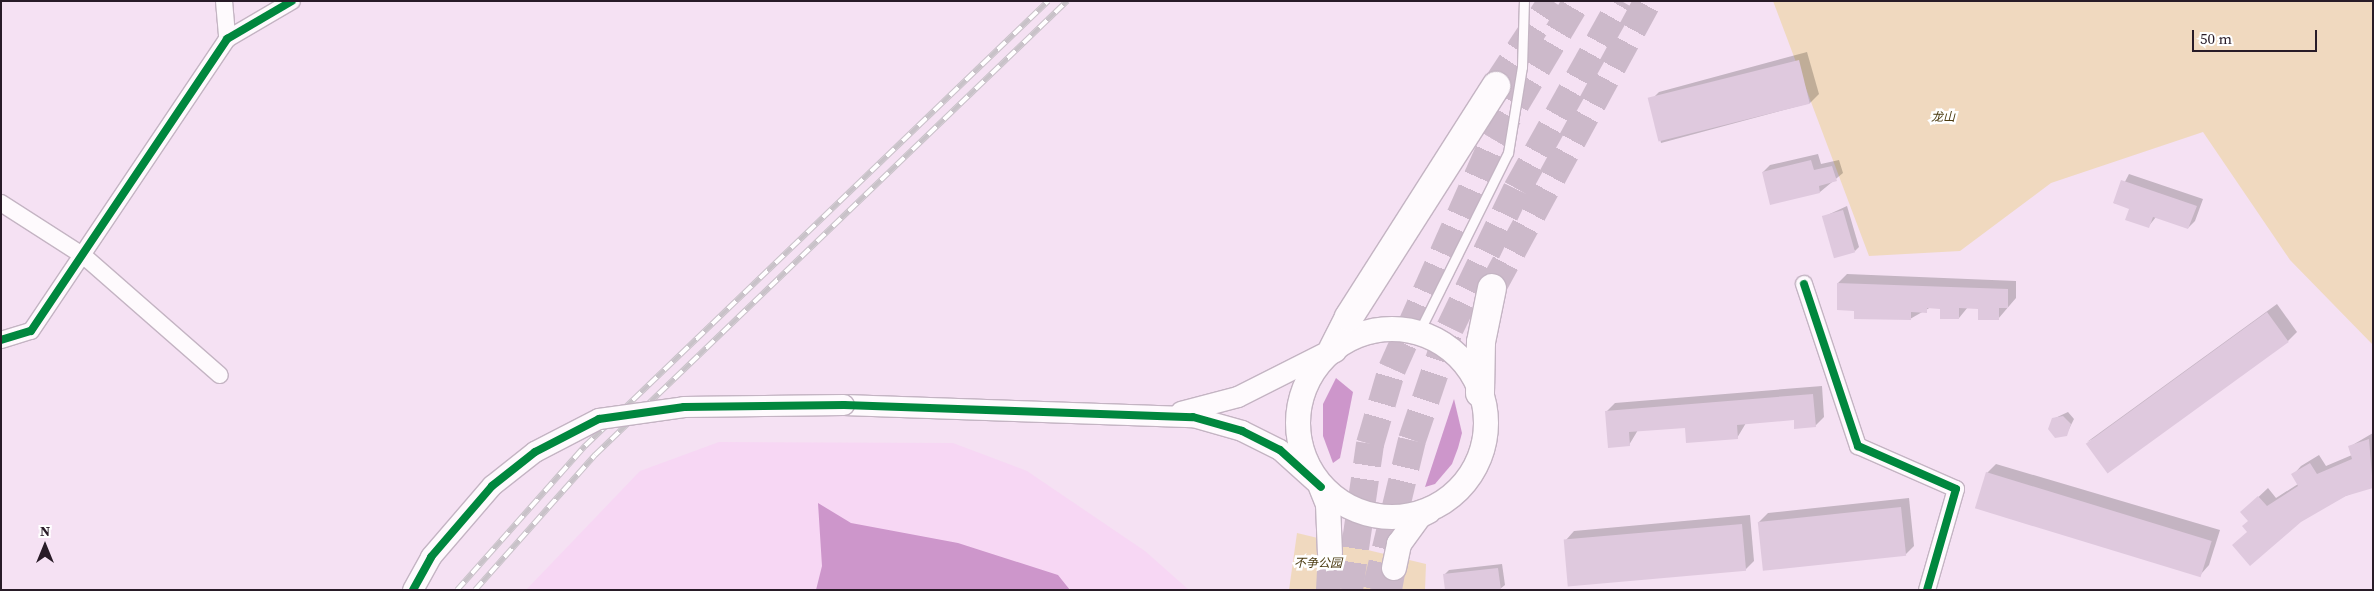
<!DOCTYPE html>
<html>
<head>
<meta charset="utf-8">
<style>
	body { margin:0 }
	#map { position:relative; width:2374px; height:591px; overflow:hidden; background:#f5e1f3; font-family:"Source Serif 4","Noto Sans SC",serif }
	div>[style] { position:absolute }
	.built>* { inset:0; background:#f7d7f4 }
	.green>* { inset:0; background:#f0d9bf }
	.water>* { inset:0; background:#cd96cb }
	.shadow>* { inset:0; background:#0003 }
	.building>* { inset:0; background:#dfc9de; transform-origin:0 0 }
	.secondary-tunnel>* { height:24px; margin-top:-12px; transform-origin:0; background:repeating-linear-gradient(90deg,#ccb9ca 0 24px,transparent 0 36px) }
	.trunk-tunnel>* { height:28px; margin-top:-14px; transform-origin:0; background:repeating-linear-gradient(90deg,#ccb9ca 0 28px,transparent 0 42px) }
	.roads { filter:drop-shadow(1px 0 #c4b4c3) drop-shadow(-1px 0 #c4b4c3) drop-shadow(0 1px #c4b4c3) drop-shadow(0 -1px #c4b4c3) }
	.service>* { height:9px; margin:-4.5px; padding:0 4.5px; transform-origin:4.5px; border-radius:4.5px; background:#fefafd }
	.minor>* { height:16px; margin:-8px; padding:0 8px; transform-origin:8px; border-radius:8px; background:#fefafd }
	.tertiary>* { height:20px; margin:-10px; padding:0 10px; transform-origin:10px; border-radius:10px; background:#fefafd }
	.secondary>* { height:24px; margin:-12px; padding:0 12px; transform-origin:12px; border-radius:12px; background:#fefafd }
	.secondary>.ring { margin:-12px; padding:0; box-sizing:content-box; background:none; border:24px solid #fefafd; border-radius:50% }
	.trunk>* { height:28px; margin:-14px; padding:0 14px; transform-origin:14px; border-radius:14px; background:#fefafd }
	.rail>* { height:5.5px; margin-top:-2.75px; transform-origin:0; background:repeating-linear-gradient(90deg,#fff 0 11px,#c8c2c8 0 22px); box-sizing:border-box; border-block:1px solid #c8c2c8 }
	.bridges { filter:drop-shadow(1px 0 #c4b4c3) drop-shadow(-1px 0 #c4b4c3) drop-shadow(0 1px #c4b4c3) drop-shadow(0 -1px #c4b4c3) }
	.tertiary-bridge>* { height:20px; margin:-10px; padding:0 10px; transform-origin:10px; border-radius:10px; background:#fefafd }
	.cycleway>* { height:8px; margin:-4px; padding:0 4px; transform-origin:4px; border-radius:4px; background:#00873e }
	span { translate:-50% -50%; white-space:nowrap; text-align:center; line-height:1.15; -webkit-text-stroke:5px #fff; paint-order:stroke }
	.park-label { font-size:12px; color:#4b3b11; font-style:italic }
	.frame { position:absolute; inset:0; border:2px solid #281b27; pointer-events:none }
	.north { position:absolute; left:20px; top:521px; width:50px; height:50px; -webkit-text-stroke:4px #fff; paint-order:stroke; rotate:0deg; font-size:14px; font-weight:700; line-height:20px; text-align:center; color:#281b27 }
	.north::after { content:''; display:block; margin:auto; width:18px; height:22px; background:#281b27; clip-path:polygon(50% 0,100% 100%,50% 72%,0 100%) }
	.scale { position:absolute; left:2192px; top:30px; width:125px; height:22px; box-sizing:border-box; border:2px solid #281b27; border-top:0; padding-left:6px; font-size:15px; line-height:18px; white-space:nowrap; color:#281b27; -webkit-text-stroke:4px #fff; paint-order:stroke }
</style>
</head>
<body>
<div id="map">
	<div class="built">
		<div style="clip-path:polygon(719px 442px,953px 443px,1027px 471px,1145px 551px,1189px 590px,526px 590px,640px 471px)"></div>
	</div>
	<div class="green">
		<div style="clip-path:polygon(1773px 1px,2373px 1px,2373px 345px,2290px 260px,2203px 132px,2051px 183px,1960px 251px,1869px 256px)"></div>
		<div style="clip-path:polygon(1297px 533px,1426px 564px,1425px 590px,1289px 590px)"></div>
	</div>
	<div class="water">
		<div style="clip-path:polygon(1336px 378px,1353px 392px,1340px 458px,1333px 463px,1323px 436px,1323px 404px)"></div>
		<div style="clip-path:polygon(1454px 399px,1462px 433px,1458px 448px,1452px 464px,1435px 484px,1425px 487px)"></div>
		<div style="clip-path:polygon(818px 503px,851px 523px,958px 543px,1058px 575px,1070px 590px,816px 590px,822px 566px)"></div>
	</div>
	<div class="shadow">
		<div style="clip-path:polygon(1807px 52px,1819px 94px,1810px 103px,1661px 143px,1650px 101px,1659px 92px)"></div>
		<div style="clip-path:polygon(1818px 154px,1821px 164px,1839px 160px,1843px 173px,1820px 192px,1763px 172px,1770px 165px)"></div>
		<div style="clip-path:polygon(2129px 174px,2203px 199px,2195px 221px,2188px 228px,2156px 217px,2148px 227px,2130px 208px,2114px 203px)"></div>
		<div style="clip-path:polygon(1847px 206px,1859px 247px,1855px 251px,1823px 217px)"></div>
		<div style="clip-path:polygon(1847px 274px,2016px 281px,2016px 298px,1998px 319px,1979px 307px,1968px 307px,1959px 318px,1942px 307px,1931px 307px,1910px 319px,1856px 310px,1838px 283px)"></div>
		<div style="clip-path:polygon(2277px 304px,2297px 332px,2288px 341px,2087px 442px)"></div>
		<div style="clip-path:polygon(1822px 386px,1824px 417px,1815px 426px,1795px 419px,1746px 423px,1737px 438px,1686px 427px,1638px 430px,1629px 445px,1606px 412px,1615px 403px)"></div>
		<div style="clip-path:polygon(2068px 412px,2074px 419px,2066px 435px,2053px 419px)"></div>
		<div style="clip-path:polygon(2373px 433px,2373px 486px,2248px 531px,2251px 504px,2268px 488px,2276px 498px,2298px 484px,2293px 475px,2301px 466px,2319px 455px,2326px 466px,2352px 455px,2349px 447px)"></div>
		<div style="clip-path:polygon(1996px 464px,2220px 530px,2209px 565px,2201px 574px,1987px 473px)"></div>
		<div style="clip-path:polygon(1909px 498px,1914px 546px,1905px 555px,1759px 522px,1768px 513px)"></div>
		<div style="clip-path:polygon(1750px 515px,1754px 561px,1745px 570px,1566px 540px,1574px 531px)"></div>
		<div style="clip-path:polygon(1502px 564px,1505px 585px,1500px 589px,1445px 574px,1449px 570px)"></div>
	</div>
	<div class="building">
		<div style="left:1799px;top:60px;width:45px;height:156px;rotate:76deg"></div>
		<div style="clip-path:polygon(1811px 160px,1814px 170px,1832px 166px,1837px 181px,1819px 186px,1820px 193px,1770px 205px,1762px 172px)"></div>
		<div style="clip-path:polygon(2121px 180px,2197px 206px,2188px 229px,2153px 217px,2149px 228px,2125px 220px,2129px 209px,2113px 203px)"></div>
		<div style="left:1843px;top:210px;width:44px;height:22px;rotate:74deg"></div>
		<div style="clip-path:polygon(1837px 283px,2008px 289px,2008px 308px,1999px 308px,1999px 320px,1978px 320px,1978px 309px,1959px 308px,1959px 319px,1940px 319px,1940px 309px,1927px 308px,1927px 313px,1911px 312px,1911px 320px,1854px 319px,1854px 311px,1837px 310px)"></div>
		<div style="left:2267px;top:312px;width:37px;height:224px;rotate:54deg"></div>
		<div style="clip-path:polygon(1813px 394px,1816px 427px,1794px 429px,1794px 420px,1737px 425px,1738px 439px,1686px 443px,1685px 428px,1629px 432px,1630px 446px,1608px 448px,1605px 411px)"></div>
		<div style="clip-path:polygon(2063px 416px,2071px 424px,2067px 436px,2055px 438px,2048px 429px,2052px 418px)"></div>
		<div style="clip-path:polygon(2369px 439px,2373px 488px,2346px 496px,2301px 522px,2250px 566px,2232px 545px,2247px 532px,2242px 526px,2248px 521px,2240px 512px,2258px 496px,2267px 506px,2298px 486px,2291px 474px,2310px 463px,2317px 474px,2352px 459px,2348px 446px)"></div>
		<div style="left:1986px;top:472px;width:236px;height:38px;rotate:17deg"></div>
		<div style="left:1901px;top:507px;width:49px;height:144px;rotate:84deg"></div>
		<div style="left:1742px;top:524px;width:47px;height:179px;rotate:85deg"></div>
		<div style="clip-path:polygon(1498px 568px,1501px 590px,1445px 590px,1443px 574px)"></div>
	</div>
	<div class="secondary-tunnel">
		<div style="left:1328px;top:590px;width:37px;rotate:-87deg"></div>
		<div style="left:1390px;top:590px;width:22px;rotate:-80deg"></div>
	</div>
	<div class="trunk-tunnel">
		<div style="left:1496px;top:86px;width:102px;rotate:-56.6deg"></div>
		<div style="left:1492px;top:288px;width:327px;rotate:-61.5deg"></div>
		<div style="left:1349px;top:590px;width:148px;rotate:-81.8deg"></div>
		<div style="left:1370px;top:444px;width:78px;rotate:-73.7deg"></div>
		<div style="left:1392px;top:369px;width:251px;rotate:-66deg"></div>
		<div style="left:1494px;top:140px;width:162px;rotate:-59.2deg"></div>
		<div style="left:1376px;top:590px;width:154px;rotate:-76.5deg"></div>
		<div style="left:1412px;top:440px;width:118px;rotate:-71.3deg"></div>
		<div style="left:1450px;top:328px;width:154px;rotate:-64.3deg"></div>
		<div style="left:1517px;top:189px;width:215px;rotate:-60.8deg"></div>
	</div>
	<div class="roads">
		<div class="service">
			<div style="left:1418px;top:334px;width:202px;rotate:-63.6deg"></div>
			<div style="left:1508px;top:153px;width:87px;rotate:-80.8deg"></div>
			<div style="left:1522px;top:67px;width:66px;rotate:-88.3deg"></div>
		</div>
		<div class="minor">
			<div style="left:224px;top:1px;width:38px;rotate:85deg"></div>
			<div style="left:1px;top:203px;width:100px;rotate:32.7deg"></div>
			<div style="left:85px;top:257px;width:179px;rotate:41.2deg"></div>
			<div style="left:1804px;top:284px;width:171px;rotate:71.6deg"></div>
			<div style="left:1858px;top:446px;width:107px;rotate:23.7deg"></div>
			<div style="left:1956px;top:489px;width:105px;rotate:106deg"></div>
			<div style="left:1px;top:340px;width:31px;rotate:-17deg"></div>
			<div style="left:31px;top:331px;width:352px;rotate:-56.1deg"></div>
			<div style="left:227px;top:39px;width:75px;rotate:-30.3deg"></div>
		</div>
		<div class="tertiary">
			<div style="left:844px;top:405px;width:349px;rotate:2deg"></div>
			<div style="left:1193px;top:417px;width:51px;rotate:15.9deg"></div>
			<div style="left:1242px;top:431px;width:42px;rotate:26.6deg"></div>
			<div style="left:1280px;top:450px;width:55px;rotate:42.1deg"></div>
			<div style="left:1181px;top:412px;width:59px;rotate:-14.7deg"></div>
			<div style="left:1238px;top:397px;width:106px;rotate:-26.8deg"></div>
		</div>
		<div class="secondary">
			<div class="ring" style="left:1298px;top:329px;width:164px;height:164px"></div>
			<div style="left:1321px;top:487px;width:18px;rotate:68deg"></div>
			<div style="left:1328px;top:504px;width:49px;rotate:87.7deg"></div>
			<div style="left:1394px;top:568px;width:25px;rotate:-78deg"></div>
			<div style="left:1399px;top:544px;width:34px;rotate:-54deg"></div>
			<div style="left:1419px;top:516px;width:11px;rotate:-27deg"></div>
		</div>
		<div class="trunk">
			<div style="left:1333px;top:349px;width:36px;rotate:-63deg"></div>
			<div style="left:1349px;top:317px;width:274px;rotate:-57.5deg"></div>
			<div style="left:1480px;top:393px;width:51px;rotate:-88.9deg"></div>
			<div style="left:1481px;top:342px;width:55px;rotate:-78.5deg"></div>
		</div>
	</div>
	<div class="rail">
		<div style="left:457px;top:590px;width:193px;rotate:-48.4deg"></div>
		<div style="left:585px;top:446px;width:642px;rotate:-43.86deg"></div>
		<div style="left:475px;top:590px;width:181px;rotate:-48.4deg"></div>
		<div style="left:595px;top:455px;width:655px;rotate:-43.89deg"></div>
	</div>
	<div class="bridges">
		<div class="tertiary-bridge">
			<div style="left:413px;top:590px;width:38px;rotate:-61deg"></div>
			<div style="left:431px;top:557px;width:94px;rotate:-49.3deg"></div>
			<div style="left:492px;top:486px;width:55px;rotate:-38.3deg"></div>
			<div style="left:535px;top:452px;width:72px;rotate:-27.3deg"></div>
			<div style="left:599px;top:419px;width:86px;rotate:-8deg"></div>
			<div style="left:684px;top:407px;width:160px;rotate:-0.7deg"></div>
		</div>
	</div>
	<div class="cycleway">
		<div style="left:1804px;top:284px;width:171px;rotate:71.6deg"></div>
		<div style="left:1858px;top:446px;width:107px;rotate:23.7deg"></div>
		<div style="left:1956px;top:489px;width:105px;rotate:106deg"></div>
		<div style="left:1px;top:340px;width:31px;rotate:-17deg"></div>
		<div style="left:31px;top:331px;width:352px;rotate:-56.1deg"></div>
		<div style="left:227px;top:39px;width:75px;rotate:-30.3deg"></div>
		<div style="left:413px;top:590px;width:38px;rotate:-61deg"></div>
		<div style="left:431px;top:557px;width:94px;rotate:-49.3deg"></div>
		<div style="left:492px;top:486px;width:55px;rotate:-38.3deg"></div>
		<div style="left:535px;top:452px;width:72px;rotate:-27.3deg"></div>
		<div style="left:599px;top:419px;width:86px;rotate:-8deg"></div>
		<div style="left:684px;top:407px;width:160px;rotate:-0.7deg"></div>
		<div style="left:844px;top:405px;width:349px;rotate:2deg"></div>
		<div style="left:1193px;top:417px;width:51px;rotate:15.9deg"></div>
		<div style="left:1242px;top:431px;width:42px;rotate:26.6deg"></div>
		<div style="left:1280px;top:450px;width:55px;rotate:42.1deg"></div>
	</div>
	<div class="park-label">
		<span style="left:1943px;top:118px">龙山</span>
		<span style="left:1318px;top:564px">不争公园</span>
	</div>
	<div class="frame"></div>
	<div class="north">N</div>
	<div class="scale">50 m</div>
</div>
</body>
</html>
